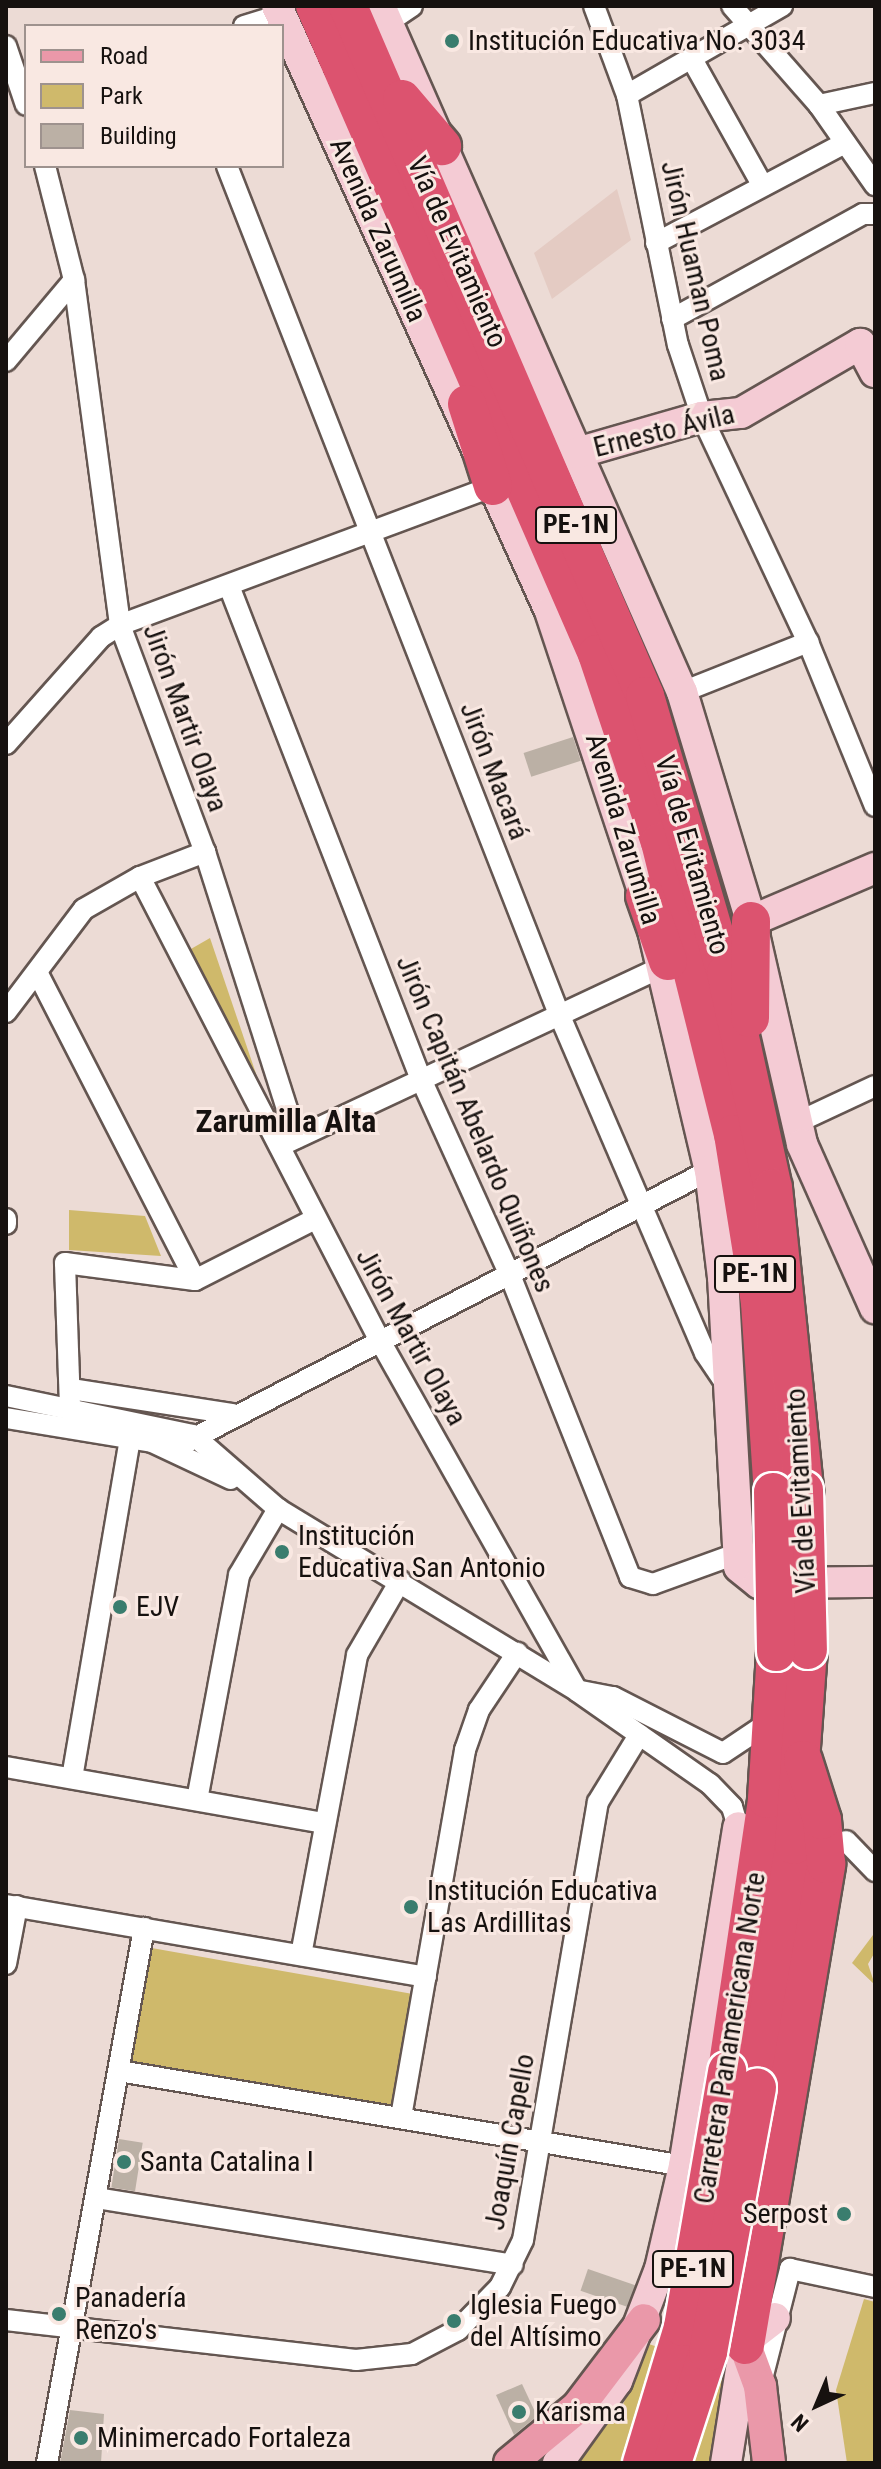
<!DOCTYPE html>
<html>
<head>
<meta charset="utf-8">
<style>
	body { margin:0 }
	#map { position:relative; width:881px; height:2469px; overflow:hidden; background:#ecdbd5; font-family:"Roboto Condensed",sans-serif }
	div>[style] { position:absolute }
	.built>* { inset:0; background:#e4cbc3 }
	.green>* { inset:0; background:#cfb96b; transform-origin:0 0 }
	.building>* { inset:0; background:#bbb0a5; transform-origin:0 0 }
	.roads { filter:drop-shadow(2px 0 #645651) drop-shadow(-2px 0 #645651) drop-shadow(0 2px #645651) drop-shadow(0 -2px #645651) }
	.street>* { height:20px; margin:-10px; padding:0 10px; transform-origin:10px; border-radius:10px; background:#fff }
	.secondary>* { height:30px; margin:-15px; padding:0 15px; transform-origin:15px; border-radius:15px; background:#f4cbd4 }
	.primary>* { height:32px; margin:-16px; padding:0 16px; transform-origin:16px; border-radius:16px; background:#ea98a9 }
	.highway>* { height:38px; margin:-19px; padding:0 19px; transform-origin:19px; border-radius:19px; background:#dc536f }
	.bridges { filter:drop-shadow(2px 0 #fff) drop-shadow(-2px 0 #fff) drop-shadow(0 2px #fff) drop-shadow(0 -2px #fff) }
	.highway-bridge>* { height:38px; margin:-19px; padding:0 19px; transform-origin:19px; border-radius:19px; background:#dc536f }
	.dots>* { width:22px; height:22px; translate:-50% -50%; box-sizing:border-box; border:4px solid #f9e8e2; border-radius:50% }
	span { translate:-50% -50%; white-space:nowrap; text-align:center; line-height:1.15; -webkit-text-stroke:6px #f9e8e2; paint-order:stroke }
	.shield-label span { padding:2px 6px; background:#f9e8e2; border:2px solid; border-radius:6px; -webkit-text-stroke-width:0 }
	.shield-label { font-size:26px; color:#16110f; font-weight:700 }
	.poi-label { font-size:28px; color:#16110f }
	.left { translate:0 -50%; text-align:left }
	.right { translate:-100% -50%; text-align:right }
	.street-label { font-size:28px; color:#16110f }
	.quarter-label { font-size:32px; color:#16110f; font-weight:700 }
	.frame { position:absolute; inset:0; border:8px solid #16110f; pointer-events:none }
	.legend { position:absolute; left:24px; top:24px; width:260px; height:144px; box-sizing:border-box; background:#f9e8e2; border:2px solid #9e928e; margin:0; padding:10px 14px; list-style:none; font-size:24px; color:#16110f }
	.legend li { display:flex; align-items:center; gap:16px; height:40px }
	.legend b { width:40px; border:2px solid #9e928e }
	.north { position:absolute; left:777px; top:2365px; width:80px; height:80px; -webkit-text-stroke:6px #f9e8e2; paint-order:stroke; rotate:224deg; font-size:22px; font-weight:700; line-height:32px; text-align:center; color:#16110f }
	.north::after { content:''; display:block; margin:auto; width:28px; height:36px; background:#16110f; clip-path:polygon(50% 0,100% 100%,50% 72%,0 100%) }
</style>
</head>
<body>
<div id="map">
	<div class="built">
		<div style="clip-path:polygon(617px 189px,631px 240px,552px 299px,534px 253px)"></div>
	</div>
	<div class="green">
		<div style="clip-path:polygon(210px 938px,270px 1115px,184px 953px)"></div>
		<div style="clip-path:polygon(69px 1210px,145px 1216px,161px 1256px,69px 1250px)"></div>
		<div style="clip-path:polygon(875px 1918px,875px 1952px,868px 1964px,875px 1985px,852px 1963px,873px 1935px)"></div>
		<div style="left:146px;top:1947px;width:271px;height:116px;rotate:10deg"></div>
		<div style="clip-path:polygon(864px 2299px,875px 2302px,875px 2463px,847px 2463px,836px 2390px)"></div>
		<div style="clip-path:polygon(649px 2344px,726px 2371px,716px 2427px,717px 2463px,573px 2463px,621px 2409px)"></div>
	</div>
	<div class="building">
		<div style="left:573px;top:737px;width:25px;height:52px;rotate:72deg"></div>
		<div style="left:119px;top:2139px;width:24px;height:49px;rotate:9deg"></div>
		<div style="left:588px;top:2269px;width:50px;height:23px;rotate:19deg"></div>
		<div style="clip-path:polygon(522px 2384px,537px 2416px,514px 2435px,496px 2395px)"></div>
		<div style="clip-path:polygon(70px 2410px,104px 2414px,101px 2463px,60px 2463px)"></div>
	</div>
	<div class="roads">
		<div class="street">
			<div style="left:594px;top:6px;width:95px;rotate:69.7deg"></div>
			<div style="left:627px;top:95px;width:255px;rotate:78.5deg"></div>
			<div style="left:678px;top:345px;width:76px;rotate:71.6deg"></div>
			<div style="left:702px;top:417px;width:249px;rotate:64.8deg"></div>
			<div style="left:808px;top:642px;width:177px;rotate:67.8deg"></div>
			<div style="left:732px;top:6px;width:132px;rotate:48.7deg"></div>
			<div style="left:819px;top:105px;width:98px;rotate:55deg"></div>
			<div style="left:387px;top:23px;width:30px;rotate:-34deg"></div>
			<div style="left:244px;top:26px;width:39px;rotate:-17deg"></div>
			<div style="left:6px;top:46px;width:62px;rotate:71.3deg"></div>
			<div style="left:693px;top:61px;width:143px;rotate:60.8deg"></div>
			<div style="left:627px;top:95px;width:179px;rotate:-29.9deg"></div>
			<div style="left:819px;top:105px;width:57px;rotate:-12.1deg"></div>
			<div style="left:45px;top:166px;width:118px;rotate:75.7deg"></div>
			<div style="left:74px;top:280px;width:348px;rotate:82.4deg"></div>
			<div style="left:120px;top:625px;width:242px;rotate:69.5deg"></div>
			<div style="left:205px;top:852px;width:300px;rotate:72.3deg"></div>
			<div style="left:227px;top:166px;width:911px;rotate:68.62deg"></div>
			<div style="left:559px;top:1014px;width:369px;rotate:66.7deg"></div>
			<div style="left:705px;top:1353px;width:40px;rotate:56deg"></div>
			<div style="left:656px;top:243px;width:214px;rotate:-27.9deg"></div>
			<div style="left:672px;top:319px;width:218px;rotate:-28.8deg"></div>
			<div style="left:863px;top:214px;width:12px"></div>
			<div style="left:6px;top:361px;width:106px;rotate:-50deg"></div>
			<div style="left:229px;top:586px;width:527px;rotate:68.74deg"></div>
			<div style="left:420px;top:1077px;width:217px;rotate:65.6deg"></div>
			<div style="left:510px;top:1275px;width:325px;rotate:68.3deg"></div>
			<div style="left:630px;top:1577px;width:24px;rotate:17deg"></div>
			<div style="left:653px;top:1584px;width:88px;rotate:-19.9deg"></div>
			<div style="left:682px;top:692px;width:136px;rotate:-21.6deg"></div>
			<div style="left:6px;top:744px;width:143px;rotate:-48.4deg"></div>
			<div style="left:101px;top:637px;width:22px;rotate:-32deg"></div>
			<div style="left:120px;top:625px;width:398px;rotate:-20.4deg"></div>
			<div style="left:140px;top:877px;width:520px;rotate:62.65deg"></div>
			<div style="left:379px;top:1339px;width:404px;rotate:60.6deg"></div>
			<div style="left:37px;top:972px;width:346px;rotate:62.8deg"></div>
			<div style="left:6px;top:1012px;width:129px;rotate:-52.9deg"></div>
			<div style="left:84px;top:909px;width:64px;rotate:-29.7deg"></div>
			<div style="left:140px;top:877px;width:70px;rotate:-21deg"></div>
			<div style="left:796px;top:1123px;width:87px;rotate:-25.1deg"></div>
			<div style="left:284px;top:1144px;width:420px;rotate:-25.1deg"></div>
			<div style="left:6px;top:1219px;width:5px;rotate:90deg"></div>
			<div style="left:71px;top:1389px;width:164px;rotate:8.8deg"></div>
			<div style="left:6px;top:1396px;width:191px;rotate:11.8deg"></div>
			<div style="left:193px;top:1435px;width:113px;rotate:41deg"></div>
			<div style="left:278px;top:1509px;width:350px;rotate:31.3deg"></div>
			<div style="left:577px;top:1691px;width:162px;rotate:35deg"></div>
			<div style="left:710px;top:1784px;width:32px;rotate:46deg"></div>
			<div style="left:732px;top:1807px;width:21px;rotate:73deg"></div>
			<div style="left:70px;top:1407px;width:144px;rotate:-92deg"></div>
			<div style="left:65px;top:1263px;width:131px;rotate:7.5deg"></div>
			<div style="left:195px;top:1280px;width:135px;rotate:-26.9deg"></div>
			<div style="left:6px;top:1418px;width:148px;rotate:9.3deg"></div>
			<div style="left:152px;top:1442px;width:87px;rotate:25.1deg"></div>
			<div style="left:173px;top:1449px;width:605px;rotate:-27.45deg"></div>
			<div style="left:581px;top:1691px;width:33px;rotate:11deg"></div>
			<div style="left:613px;top:1697px;width:123px;rotate:27deg"></div>
			<div style="left:723px;top:1753px;width:47px;rotate:-33.7deg"></div>
			<div style="left:6px;top:1767px;width:324px;rotate:10deg"></div>
			<div style="left:72px;top:1778px;width:345px;rotate:-80.3deg"></div>
			<div style="left:197px;top:1800px;width:229px;rotate:-79.4deg"></div>
			<div style="left:239px;top:1575px;width:77px;rotate:-59.4deg"></div>
			<div style="left:846px;top:1841px;width:42px;rotate:46deg"></div>
			<div style="left:6px;top:1905px;width:426px;rotate:9.7deg"></div>
			<div style="left:301px;top:1955px;width:305px;rotate:-79.4deg"></div>
			<div style="left:357px;top:1655px;width:86px;rotate:-59.8deg"></div>
			<div style="left:6px;top:1964px;width:59px;rotate:-79.3deg"></div>
			<div style="left:119px;top:2071px;width:573px;rotate:9.54deg"></div>
			<div style="left:401px;top:2117px;width:373px;rotate:-80.1deg"></div>
			<div style="left:465px;top:1750px;width:42px;rotate:-70.7deg"></div>
			<div style="left:479px;top:1710px;width:69px;rotate:-56.3deg"></div>
			<div style="left:96px;top:2198px;width:422px;rotate:9.1deg"></div>
			<div style="left:6px;top:2320px;width:352px;rotate:6.5deg"></div>
			<div style="left:356px;top:2360px;width:56px;rotate:-6.1deg"></div>
			<div style="left:412px;top:2354px;width:52px;rotate:-27.6deg"></div>
			<div style="left:458px;top:2330px;width:60px;rotate:-45.7deg"></div>
			<div style="left:500px;top:2287px;width:52px;rotate:-63.9deg"></div>
			<div style="left:523px;top:2240px;width:444px;rotate:-80.3deg"></div>
			<div style="left:598px;top:1802px;width:79px;rotate:-58.5deg"></div>
			<div style="left:761px;top:2383px;width:118px;rotate:-75.7deg"></div>
			<div style="left:790px;top:2269px;width:87px;rotate:12deg"></div>
			<div style="left:47px;top:2463px;width:544px;rotate:-79.72deg"></div>
		</div>
		<div class="secondary">
			<div style="left:277px;top:6px;width:664px;rotate:65.71deg"></div>
			<div style="left:550px;top:611px;width:300px;rotate:71.6deg"></div>
			<div style="left:645px;top:896px;width:282px;rotate:76.7deg"></div>
			<div style="left:710px;top:1170px;width:108px;rotate:83.1deg"></div>
			<div style="left:723px;top:1277px;width:290px;rotate:86.8deg"></div>
			<div style="left:739px;top:1567px;width:26px;rotate:39deg"></div>
			<div style="left:759px;top:1583px;width:116px;rotate:-0.5deg"></div>
			<div style="left:380px;top:6px;width:750px;rotate:66.24deg"></div>
			<div style="left:682px;top:692px;width:239px;rotate:73.2deg"></div>
			<div style="left:751px;top:921px;width:229px;rotate:77.1deg"></div>
			<div style="left:802px;top:1144px;width:180px;rotate:66deg"></div>
			<div style="left:577px;top:453px;width:130px;rotate:-16.1deg"></div>
			<div style="left:702px;top:417px;width:39px;rotate:-6deg"></div>
			<div style="left:741px;top:413px;width:138px;rotate:-30.1deg"></div>
			<div style="left:860px;top:344px;width:32px;rotate:62deg"></div>
			<div style="left:751px;top:921px;width:135px;rotate:-23.1deg"></div>
			<div style="left:736px;top:2348px;width:49px;rotate:-37.6deg"></div>
			<div style="left:558px;top:2463px;width:101px;rotate:-54.3deg"></div>
			<div style="left:617px;top:2381px;width:120px;rotate:-69deg"></div>
			<div style="left:660px;top:2269px;width:106px;rotate:-76.9deg"></div>
			<div style="left:684px;top:2166px;width:343px;rotate:-80.9deg"></div>
			<div style="left:726px;top:2463px;width:120px;rotate:-80.9deg"></div>
		</div>
		<div class="primary">
			<div style="left:745px;top:2345px;width:44px;rotate:69.9deg"></div>
			<div style="left:760px;top:2386px;width:78px;rotate:83.3deg"></div>
			<div style="left:510px;top:2463px;width:88px;rotate:-39.5deg"></div>
			<div style="left:578px;top:2407px;width:109px;rotate:-52.8deg"></div>
		</div>
		<div class="highway">
			<div style="left:315px;top:6px;width:707px;rotate:66.48deg"></div>
			<div style="left:597px;top:654px;width:198px;rotate:71.5deg"></div>
			<div style="left:660px;top:842px;width:301px;rotate:76deg"></div>
			<div style="left:733px;top:1134px;width:171px;rotate:80.9deg"></div>
			<div style="left:760px;top:1303px;width:189px;rotate:86.1deg"></div>
			<div style="left:348px;top:6px;width:751px;rotate:66.71deg"></div>
			<div style="left:645px;top:696px;width:289px;rotate:73.7deg"></div>
			<div style="left:726px;top:973px;width:220px;rotate:77.7deg"></div>
			<div style="left:773px;top:1188px;width:304px;rotate:84.1deg"></div>
			<div style="left:402px;top:99px;width:62px;rotate:49.6deg"></div>
			<div style="left:467px;top:404px;width:86px;rotate:72.4deg"></div>
			<div style="left:645px;top:896px;width:69px;rotate:70.5deg"></div>
			<div style="left:750px;top:1018px;width:97px;rotate:-89.4deg"></div>
			<div style="left:727px;top:2071px;width:275px;rotate:-81.6deg"></div>
			<div style="left:767px;top:1799px;width:147px;rotate:-86.5deg"></div>
			<div style="left:757px;top:2088px;width:246px;rotate:-81.3deg"></div>
			<div style="left:794px;top:1845px;width:196px;rotate:-85.9deg"></div>
			<div style="left:745px;top:2345px;width:488px;rotate:-80.4deg"></div>
			<div style="left:826px;top:1864px;width:44px;rotate:-95.2deg"></div>
			<div style="left:822px;top:1820px;width:63px;rotate:-107.6deg"></div>
		</div>
	</div>
	<div class="bridges">
		<div class="highway-bridge">
			<div style="left:804px;top:1490px;width:160px;rotate:88.6deg"></div>
			<div style="left:773px;top:1492px;width:160px;rotate:88.9deg"></div>
			<div style="left:642px;top:2463px;width:142px;rotate:-73.2deg"></div>
			<div style="left:683px;top:2327px;width:260px;rotate:-80.2deg"></div>
			<div style="left:672px;top:2463px;width:117px;rotate:-72deg"></div>
			<div style="left:708px;top:2352px;width:269px;rotate:-79.5deg"></div>
		</div>
	</div>
	<div class="dots">
		<div style="left:452px;top:41px;background:#3a7d6e"></div>
		<div style="left:282px;top:1552px;background:#3a7d6e"></div>
		<div style="left:120px;top:1607px;background:#3a7d6e"></div>
		<div style="left:411px;top:1907px;background:#3a7d6e"></div>
		<div style="left:124px;top:2162px;background:#3a7d6e"></div>
		<div style="left:844px;top:2214px;background:#3a7d6e"></div>
		<div style="left:59px;top:2314px;background:#3a7d6e"></div>
		<div style="left:454px;top:2321px;background:#3a7d6e"></div>
		<div style="left:519px;top:2412px;background:#3a7d6e"></div>
		<div style="left:81px;top:2438px;background:#3a7d6e"></div>
	</div>
	<div class="shield-label">
		<span style="left:576px;top:525px">PE-1N</span>
		<span style="left:755px;top:1274px">PE-1N</span>
		<span style="left:693px;top:2269px">PE-1N</span>
	</div>
	<div class="poi-label">
		<span class="left" style="left:468px;top:41px">Institución Educativa No. 3034</span>
		<span class="left" style="left:298px;top:1552px">Institución<br>Educativa San Antonio</span>
		<span class="left" style="left:136px;top:1607px">EJV</span>
		<span class="left" style="left:427px;top:1907px">Institución Educativa<br>Las Ardillitas</span>
		<span class="left" style="left:140px;top:2162px">Santa Catalina I</span>
		<span class="right" style="left:828px;top:2214px">Serpost</span>
		<span class="left" style="left:75px;top:2314px">Panadería<br>Renzo's</span>
		<span class="left" style="left:470px;top:2321px">Iglesia Fuego<br>del Altísimo</span>
		<span class="left" style="left:535px;top:2412px">Karisma</span>
		<span class="left" style="left:97px;top:2438px">Minimercado Fortaleza</span>
	</div>
	<div class="street-label">
		<span style="left:378px;top:230px;rotate:66deg">Avenida Zarumilla</span>
		<span style="left:457px;top:252px;rotate:66deg">Vía de Evitamiento</span>
		<span style="left:695px;top:271px;rotate:77deg">Jirón Huaman Poma</span>
		<span style="left:664px;top:431px;rotate:-14deg">Ernesto Ávila</span>
		<span style="left:185px;top:718px;rotate:70deg">Jirón Martir Olaya</span>
		<span style="left:494px;top:771px;rotate:69deg">Jirón Macará</span>
		<span style="left:623px;top:829px;rotate:73deg">Avenida Zarumilla</span>
		<span style="left:692px;top:855px;rotate:74deg">Vía de Evitamiento</span>
		<span style="left:475px;top:1124px;rotate:67deg">Jirón Capitán Abelardo Quiñones</span>
		<span style="left:411px;top:1337px;rotate:61deg">Jirón Martir Olaya</span>
		<span style="left:801px;top:1491px;rotate:-93deg">Vía de Evitamiento</span>
		<span style="left:730px;top:2038px;rotate:-81deg">Carretera Panamericana Norte</span>
		<span style="left:510px;top:2142px;rotate:-80deg">Joaquín Capello</span>
	</div>
	<div class="quarter-label">
		<span style="left:286px;top:1121px">Zarumilla Alta</span>
	</div>
	<div class="frame"></div>
	<ul class="legend">
	<li><b style="height:10px;background:#ea98a9"></b>Road</li>
	<li><b style="height:22px;background:#cfb96b"></b>Park</li>
	<li><b style="height:22px;background:#bbb0a5"></b>Building</li>
	</ul>
	<div class="north">N</div>
</div>
</body>
</html>
